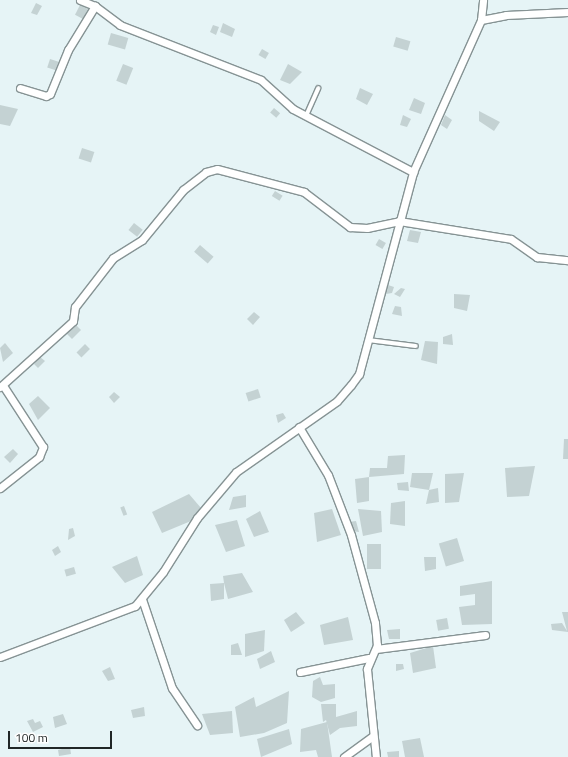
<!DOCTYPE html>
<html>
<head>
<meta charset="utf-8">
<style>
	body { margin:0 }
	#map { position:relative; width:568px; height:757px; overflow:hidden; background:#e6f4f6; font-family:"Titillium Web",sans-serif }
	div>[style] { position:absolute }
	.building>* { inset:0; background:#c4d2d3; transform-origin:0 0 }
	.roads { filter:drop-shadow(1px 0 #869394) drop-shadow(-1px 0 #869394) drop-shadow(0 1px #869394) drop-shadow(0 -1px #869394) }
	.service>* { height:3.5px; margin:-1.75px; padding:0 1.75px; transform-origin:1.75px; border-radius:1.75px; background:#fff }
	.minor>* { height:7px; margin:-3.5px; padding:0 3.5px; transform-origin:3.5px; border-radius:3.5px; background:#fff }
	span { translate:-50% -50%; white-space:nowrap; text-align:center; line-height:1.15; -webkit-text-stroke:3px #fefefe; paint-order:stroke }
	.scale { position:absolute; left:8px; top:731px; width:104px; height:18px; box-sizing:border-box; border:2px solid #202626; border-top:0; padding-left:5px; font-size:12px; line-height:14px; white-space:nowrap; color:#202626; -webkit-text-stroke:3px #fefefe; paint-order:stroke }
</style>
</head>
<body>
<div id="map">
	<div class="building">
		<div style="clip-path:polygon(36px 3px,42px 6px,37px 15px,31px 13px)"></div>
		<div style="left:80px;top:5px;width:9px;height:11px;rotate:27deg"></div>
		<div style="clip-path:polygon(223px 23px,235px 29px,232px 37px,220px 32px)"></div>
		<div style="clip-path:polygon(213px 25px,219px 27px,216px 35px,210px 32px)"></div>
		<div style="left:111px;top:33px;width:18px;height:12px;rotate:16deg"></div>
		<div style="left:396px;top:37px;width:15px;height:10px;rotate:16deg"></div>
		<div style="left:262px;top:49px;width:8px;height:7px;rotate:30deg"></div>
		<div style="left:50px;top:59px;width:9px;height:9px;rotate:18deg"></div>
		<div style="left:123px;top:64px;width:11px;height:18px;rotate:22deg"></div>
		<div style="clip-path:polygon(288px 64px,302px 72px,290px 84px,280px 80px)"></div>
		<div style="clip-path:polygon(360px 88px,373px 94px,367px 105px,356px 99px)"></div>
		<div style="clip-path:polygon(414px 98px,425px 103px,421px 114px,409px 110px)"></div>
		<div style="clip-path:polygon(0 105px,18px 109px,10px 126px,0 124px)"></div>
		<div style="left:274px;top:108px;width:8px;height:6px;rotate:40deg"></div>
		<div style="clip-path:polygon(479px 111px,500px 122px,494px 131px,479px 121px)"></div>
		<div style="clip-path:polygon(403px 115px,411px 119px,407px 127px,400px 125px)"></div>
		<div style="clip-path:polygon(445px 115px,452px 120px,447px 129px,441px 125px)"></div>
		<div style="left:82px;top:148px;width:13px;height:11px;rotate:18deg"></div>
		<div style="left:275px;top:191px;width:9px;height:6px;rotate:32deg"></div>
		<div style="left:134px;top:223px;width:11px;height:9px;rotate:38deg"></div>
		<div style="clip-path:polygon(410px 230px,421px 232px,418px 243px,407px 241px)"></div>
		<div style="left:379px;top:239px;width:8px;height:7px;rotate:30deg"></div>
		<div style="left:200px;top:245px;width:18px;height:9px;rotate:41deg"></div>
		<div style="clip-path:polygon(388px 285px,394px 287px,392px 293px,386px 294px)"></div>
		<div style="clip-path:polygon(401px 288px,405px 289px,400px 297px,394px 294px)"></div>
		<div style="clip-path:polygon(454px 294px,470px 295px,467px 311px,454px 308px)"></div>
		<div style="clip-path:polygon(395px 306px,401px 307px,402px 316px,392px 314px)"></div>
		<div style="clip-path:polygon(254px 312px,260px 317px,253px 325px,247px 319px)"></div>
		<div style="clip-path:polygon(76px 325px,81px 330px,72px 339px,66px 333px)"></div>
		<div style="clip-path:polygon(452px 334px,453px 345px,443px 344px,443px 337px)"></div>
		<div style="clip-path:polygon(425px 341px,438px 342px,437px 364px,421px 360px)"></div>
		<div style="clip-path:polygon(5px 343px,13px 353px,3px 362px,0 348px)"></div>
		<div style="left:85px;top:344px;width:7px;height:12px;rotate:45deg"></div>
		<div style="clip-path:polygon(40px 357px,45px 361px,38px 368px,34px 364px)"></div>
		<div style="left:258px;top:389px;width:9px;height:13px;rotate:72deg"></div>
		<div style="clip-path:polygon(114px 392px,120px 397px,114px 403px,109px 397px)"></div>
		<div style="clip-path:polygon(38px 396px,50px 408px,38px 420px,29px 404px)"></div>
		<div style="clip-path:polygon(283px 413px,286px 418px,278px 423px,276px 415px)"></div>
		<div style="clip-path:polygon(564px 439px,568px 439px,568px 459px,563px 459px)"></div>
		<div style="clip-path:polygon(13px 449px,18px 454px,10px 463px,4px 457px)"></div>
		<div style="clip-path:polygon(405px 455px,404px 474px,369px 477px,370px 468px,387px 468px,388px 456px)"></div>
		<div style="clip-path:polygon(535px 466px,529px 496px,507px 497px,505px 468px)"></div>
		<div style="clip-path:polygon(412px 473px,433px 473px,429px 490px,410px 487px)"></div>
		<div style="clip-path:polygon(464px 473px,459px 502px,445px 503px,445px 474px)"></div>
		<div style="clip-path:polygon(369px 477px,369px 501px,357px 503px,355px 479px)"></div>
		<div style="clip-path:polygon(408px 482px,409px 491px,398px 490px,397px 483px)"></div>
		<div style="clip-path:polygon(438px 488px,439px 502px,426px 504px,429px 490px)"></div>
		<div style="clip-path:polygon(189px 494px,201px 508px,191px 521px,162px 533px,152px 512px)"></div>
		<div style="clip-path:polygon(246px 495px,246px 507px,229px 510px,233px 497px)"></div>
		<div style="clip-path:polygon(405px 501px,405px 526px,390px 524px,391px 503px)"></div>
		<div style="left:124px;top:506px;width:9px;height:4px;rotate:69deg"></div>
		<div style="clip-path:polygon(332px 509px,341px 535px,317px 542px,314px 513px)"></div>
		<div style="clip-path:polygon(358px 509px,381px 511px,382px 532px,363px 536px)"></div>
		<div style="clip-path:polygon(260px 511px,269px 532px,254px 537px,246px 519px)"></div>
		<div style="clip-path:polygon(237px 520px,245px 546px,226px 552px,215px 525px)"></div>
		<div style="clip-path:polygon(356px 521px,359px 532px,351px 531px,349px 522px)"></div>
		<div style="clip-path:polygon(73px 528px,75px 536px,68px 540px,69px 529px)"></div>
		<div style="left:457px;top:538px;width:24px;height:19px;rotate:73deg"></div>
		<div style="left:367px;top:544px;width:14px;height:25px"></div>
		<div style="clip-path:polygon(58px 546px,61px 552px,55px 556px,52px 550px)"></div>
		<div style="clip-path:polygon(137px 556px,143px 575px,125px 583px,112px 567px)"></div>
		<div style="clip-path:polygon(424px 557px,436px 557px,436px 569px,425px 571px)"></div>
		<div style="left:74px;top:567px;width:7px;height:10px;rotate:74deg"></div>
		<div style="clip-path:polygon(242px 573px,253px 592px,228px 599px,224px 583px,224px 599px,211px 601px,210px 584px,224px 583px,223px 576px)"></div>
		<div style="clip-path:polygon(492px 581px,492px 624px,462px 625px,459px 607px,475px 605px,475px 594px,460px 596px,460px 586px)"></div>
		<div style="clip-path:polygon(296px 612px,305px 623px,291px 632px,284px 620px)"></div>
		<div style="clip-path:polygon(562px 612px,568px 612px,568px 632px,552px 630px,551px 624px,562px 623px,567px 631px)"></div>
		<div style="clip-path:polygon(348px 617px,353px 640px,324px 645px,320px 625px)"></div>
		<div style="left:447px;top:618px;width:11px;height:11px;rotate:80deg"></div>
		<div style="clip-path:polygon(400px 629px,400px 639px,389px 639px,387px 630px)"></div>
		<div style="clip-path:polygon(265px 630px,264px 651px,245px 657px,245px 634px)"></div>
		<div style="clip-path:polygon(238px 643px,242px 655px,231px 655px,231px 645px)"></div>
		<div style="clip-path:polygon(433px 646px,436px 668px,413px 673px,410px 653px)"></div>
		<div style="clip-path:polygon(271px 651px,275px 662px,260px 669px,257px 659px)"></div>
		<div style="clip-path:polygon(396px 664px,403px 664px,404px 669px,396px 671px)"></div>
		<div style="clip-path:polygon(110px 667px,115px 679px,108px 681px,102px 671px)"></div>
		<div style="clip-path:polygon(320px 677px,323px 685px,335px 684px,335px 698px,321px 702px,312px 697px,313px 681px)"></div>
		<div style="clip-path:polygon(289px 691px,287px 723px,264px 733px,240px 737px,235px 707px,254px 697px,256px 707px)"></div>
		<div style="clip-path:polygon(321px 704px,336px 704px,336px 717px,357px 711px,357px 726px,340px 728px,330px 735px,326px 720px,323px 722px)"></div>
		<div style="clip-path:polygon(144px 707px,145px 716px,133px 718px,131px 710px)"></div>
		<div style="clip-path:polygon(232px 711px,233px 733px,210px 735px,202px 714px)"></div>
		<div style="clip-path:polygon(63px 714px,67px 724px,55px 728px,53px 717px)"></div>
		<div style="clip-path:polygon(33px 719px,35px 723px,40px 721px,43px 727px,33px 732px,27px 721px)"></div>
		<div style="clip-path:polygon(327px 722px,332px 757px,318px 757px,316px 750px,300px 752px,301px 729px)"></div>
		<div style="clip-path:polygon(289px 729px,292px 744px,261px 757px,257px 739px)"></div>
		<div style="clip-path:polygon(420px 738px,424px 757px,405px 757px,402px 741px)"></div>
		<div style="clip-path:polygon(70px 747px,71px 754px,59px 756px,58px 750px)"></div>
		<div style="clip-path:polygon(399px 751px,399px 757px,388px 757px,387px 752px)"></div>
	</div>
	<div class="roads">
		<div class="service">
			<div style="left:306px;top:116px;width:30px;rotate:-66deg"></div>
			<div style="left:368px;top:340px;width:48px;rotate:7.1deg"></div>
		</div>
		<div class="minor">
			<div style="left:80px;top:0;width:16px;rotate:22deg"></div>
			<div style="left:95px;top:6px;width:31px;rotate:37deg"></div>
			<div style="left:120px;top:25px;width:151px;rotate:21.3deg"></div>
			<div style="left:261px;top:80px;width:43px;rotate:42.2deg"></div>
			<div style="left:293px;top:109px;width:136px;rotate:27.7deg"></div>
			<div style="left:481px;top:20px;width:25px;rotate:-11deg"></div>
			<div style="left:506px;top:15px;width:62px;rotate:-2.8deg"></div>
			<div style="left:20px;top:88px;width:27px;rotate:17deg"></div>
			<div style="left:46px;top:96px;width:4px;rotate:-27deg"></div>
			<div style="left:50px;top:94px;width:48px;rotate:-67.8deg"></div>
			<div style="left:68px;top:50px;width:52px;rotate:-58.5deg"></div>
			<div style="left:0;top:387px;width:98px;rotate:-42.1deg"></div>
			<div style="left:73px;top:321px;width:14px;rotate:-82deg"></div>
			<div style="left:75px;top:307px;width:62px;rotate:-52.2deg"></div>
			<div style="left:113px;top:258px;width:34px;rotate:-32deg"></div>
			<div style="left:142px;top:240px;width:65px;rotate:-50.6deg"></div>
			<div style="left:183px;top:190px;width:29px;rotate:-38deg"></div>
			<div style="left:206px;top:172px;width:11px;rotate:-15deg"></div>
			<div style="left:217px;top:169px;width:90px;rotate:14.8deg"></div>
			<div style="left:304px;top:192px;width:58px;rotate:37.3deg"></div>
			<div style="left:350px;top:227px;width:17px;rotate:3deg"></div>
			<div style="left:367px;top:228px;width:33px;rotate:-12deg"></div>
			<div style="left:399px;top:221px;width:113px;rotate:9.1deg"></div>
			<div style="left:511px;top:239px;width:32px;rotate:35deg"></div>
			<div style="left:537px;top:257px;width:31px;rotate:6deg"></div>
			<div style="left:299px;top:427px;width:56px;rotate:58.9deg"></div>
			<div style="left:328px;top:475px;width:64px;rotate:69deg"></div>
			<div style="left:351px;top:535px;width:91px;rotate:74.7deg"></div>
			<div style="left:375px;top:623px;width:22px;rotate:85deg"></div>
			<div style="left:377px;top:645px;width:26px;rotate:113deg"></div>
			<div style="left:367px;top:669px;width:88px;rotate:84.2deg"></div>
			<div style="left:0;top:488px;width:50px;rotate:-38.5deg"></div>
			<div style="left:39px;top:457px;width:11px;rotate:-68deg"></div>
			<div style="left:43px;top:447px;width:72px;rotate:-123deg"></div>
			<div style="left:142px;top:599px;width:94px;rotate:71.4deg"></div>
			<div style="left:172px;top:688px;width:45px;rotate:56deg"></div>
			<div style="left:376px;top:649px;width:110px;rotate:-7.3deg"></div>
			<div style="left:0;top:657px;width:144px;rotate:-20.7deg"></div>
			<div style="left:135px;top:606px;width:44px;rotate:-50.5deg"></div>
			<div style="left:163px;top:572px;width:64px;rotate:-57.8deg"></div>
			<div style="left:197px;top:518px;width:60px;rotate:-49.7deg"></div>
			<div style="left:236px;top:472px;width:123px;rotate:-35.1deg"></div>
			<div style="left:337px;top:401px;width:21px;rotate:-49deg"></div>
			<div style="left:351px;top:385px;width:14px;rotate:-54deg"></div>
			<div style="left:359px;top:374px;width:209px;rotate:-75deg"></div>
			<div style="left:413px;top:172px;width:167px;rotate:-65.9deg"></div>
			<div style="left:481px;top:20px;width:20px;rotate:-84deg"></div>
			<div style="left:300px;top:672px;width:70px;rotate:-11.5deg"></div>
			<div style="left:344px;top:757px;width:36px;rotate:-36deg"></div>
		</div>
	</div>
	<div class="scale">100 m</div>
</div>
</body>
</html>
